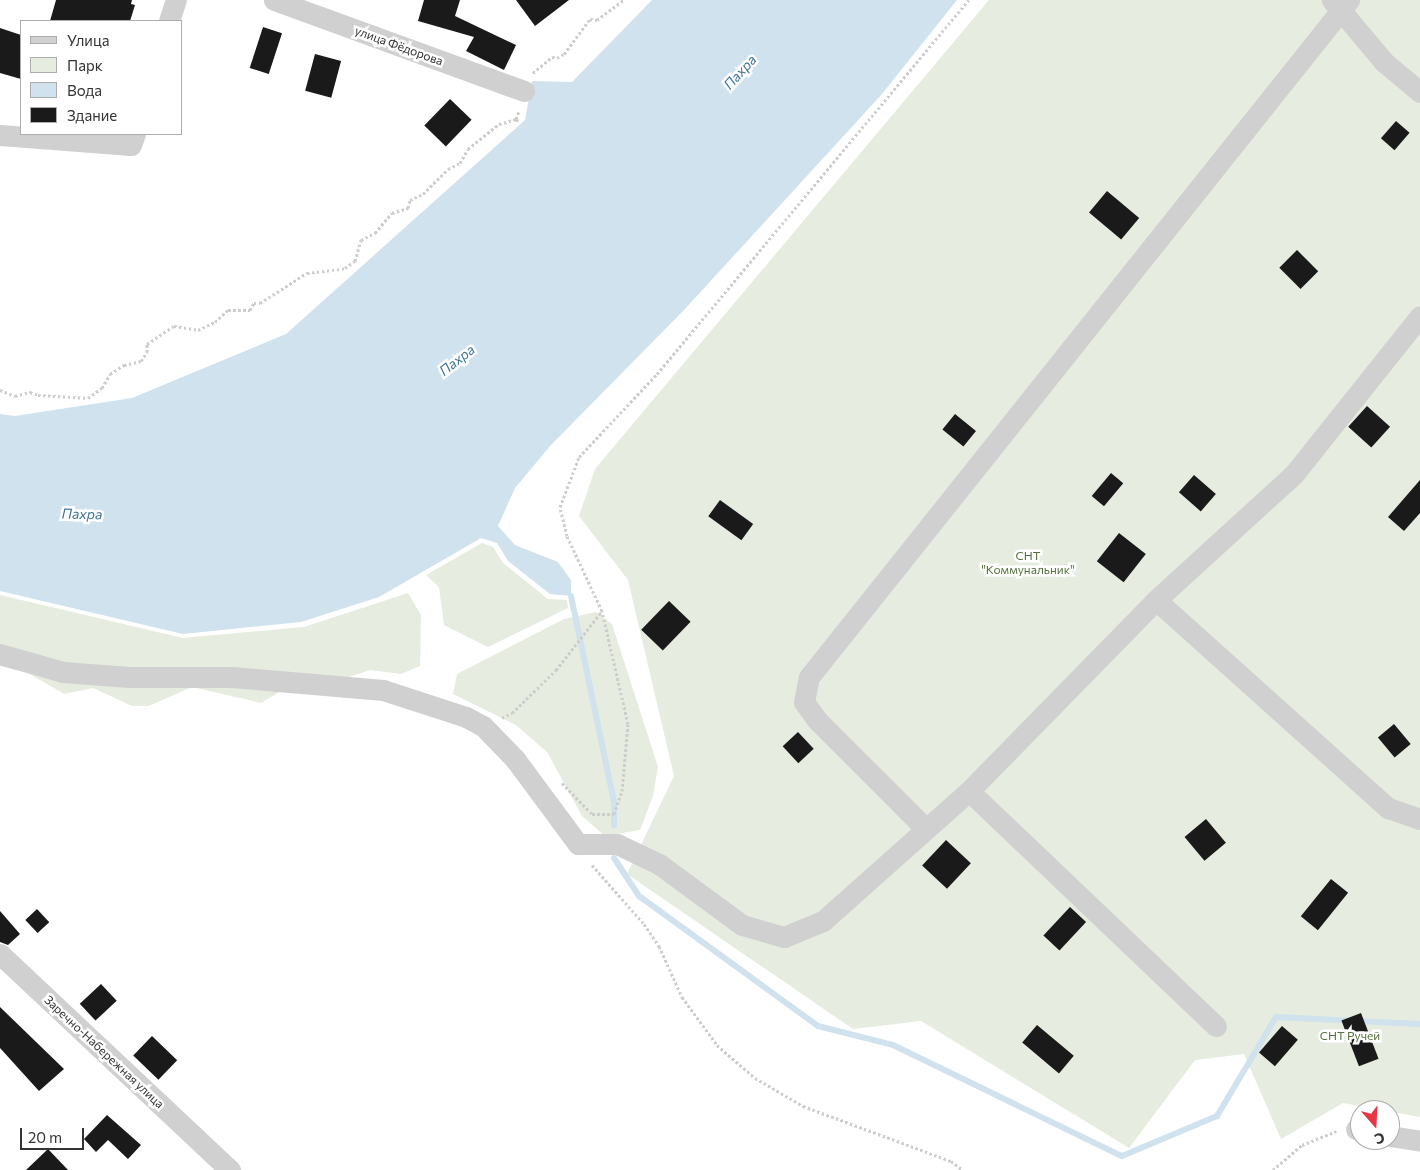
<!DOCTYPE html>
<html>
<head>
<meta charset="utf-8">
<style>
	body { margin:0 }
	#map { position:relative; width:1420px; height:1170px; overflow:hidden; background:#fff; font-family:Commissioner,sans-serif }
	div>[style] { position:absolute }
	.green>* { inset:0; background:#e6ecdf }
	.water>* { inset:0; background:#cfe2ee }
	.stream>* { height:6px; margin:-3px; padding:0 3px; transform-origin:3px; border-radius:3px; background:#cfe2ee }
	.building>* { inset:0; background:#1a1a1a; transform-origin:0 0 }
	.path>* { height:3px; margin-top:-1.5px; transform-origin:0; background:repeating-linear-gradient(90deg,#cdcdcd 0 2.5px,transparent 0 5px) }
	.minor>* { height:21px; margin:-10.5px; padding:0 10.5px; transform-origin:10.5px; border-radius:10.5px; background:#d0d0d0 }
	span { translate:-50% -50%; white-space:nowrap; text-align:center; line-height:1.15; -webkit-text-stroke:5px #fff; paint-order:stroke }
	.street-label { font-size:12px; color:#333 }
	.park-label { font-size:12px; color:#56703f }
	.water-label { font-size:14px; color:#3f7597; font-style:italic }
	.legend { position:absolute; left:20px; top:20px; width:162px; height:115px; box-sizing:border-box; background:#fff; border:1px solid #adadad; margin:0; padding:6px 9px; list-style:none; font-size:15px; color:#333 }
	.legend li { display:flex; align-items:center; gap:10px; height:25px }
	.legend b { width:25px; border:1px solid #adadad }
	.north { position:absolute; left:1350px; top:1100px; width:50px; height:50px; box-sizing:border-box; background:#fff; border:1px solid #adadad; border-radius:50%; rotate:161deg; font-size:14px; font-weight:700; line-height:20px; text-align:center; color:#333 }
	.north::after { content:''; display:block; margin:auto; width:18px; height:22px; background:#e63946; clip-path:polygon(50% 0,100% 100%,50% 72%,0 100%) }
	.scale { position:absolute; left:20px; top:1128px; width:64px; height:22px; box-sizing:border-box; border:2px solid #333; border-top:0; padding-left:6px; font-size:15px; line-height:18px; white-space:nowrap; color:#333; -webkit-text-stroke:4px #fff; paint-order:stroke }
</style>
</head>
<body>
<div id="map">
	<div class="green">
		<div style="clip-path:polygon(989px 0,1420px 0,1420px 1117px,1343px 1103px,1281px 1139px,1244px 1054px,1195px 1060px,1129px 1148px,921px 1021px,853px 1029px,627px 874px,674px 776px,628px 580px,579px 516px,595px 469px)"></div>
		<div style="clip-path:polygon(482px 543px,493px 547px,503px 563px,548px 599px,567px 600px,568px 608px,488px 647px,444px 625px,439px 587px,426px 575px)"></div>
		<div style="clip-path:polygon(408px 593px,421px 615px,420px 666px,401px 674px,370px 670px,340px 680px,288px 687px,261px 703px,192px 687px,149px 706px,132px 706px,93px 688px,64px 694px,28px 673px,0 666px,0 595px,183px 638px,304px 627px)"></div>
		<div style="clip-path:polygon(596px 612px,612px 624px,658px 767px,653px 796px,640px 830px,605px 836px,582px 816px,547px 752px,516px 725px,453px 694px,457px 674px,564px 619px)"></div>
	</div>
	<div class="water">
		<div style="clip-path:polygon(652px 0,957px 0,882px 94px,684px 310px,551px 445px,515px 488px,498px 526px,515px 545px,558px 562px,571px 580px,571px 596px,550px 594px,508px 561px,497px 543px,481px 538px,379px 597px,301px 622px,183px 634px,0 591px,0 414px,15px 416px,132px 398px,286px 334px,525px 120px,532px 81px,572px 82px)"></div>
	</div>
	<div class="stream">
		<div style="left:571px;top:596px;width:210px;rotate:78.2deg"></div>
		<div style="left:614px;top:802px;width:23px;rotate:90deg"></div>
		<div style="left:614px;top:858px;width:45px;rotate:56.7deg"></div>
		<div style="left:639px;top:896px;width:221px;rotate:36deg"></div>
		<div style="left:818px;top:1026px;width:77px;rotate:14.2deg"></div>
		<div style="left:893px;top:1045px;width:254px;rotate:25.9deg"></div>
		<div style="left:1122px;top:1156px;width:103px;rotate:-22.8deg"></div>
		<div style="left:1217px;top:1116px;width:115px;rotate:-59.2deg"></div>
		<div style="left:1276px;top:1017px;width:144px;rotate:2.8deg"></div>
	</div>
	<div class="building">
		<div style="clip-path:polygon(56px 0,132px 0,131px 4px,135px 5px,130px 21px,50px 21px)"></div>
		<div style="clip-path:polygon(424px 0,460px 0,455px 16px,516px 45px,504px 70px,466px 51px,474px 37px,418px 21px)"></div>
		<div style="clip-path:polygon(516px 0,569px 0,535px 26px)"></div>
		<div style="left:263px;top:27px;width:20px;height:43px;rotate:18deg"></div>
		<div style="clip-path:polygon(0 28px,21px 35px,21px 79px,0 73px)"></div>
		<div style="left:315px;top:54px;width:27px;height:38px;rotate:15deg"></div>
		<div style="left:450px;top:99px;width:30px;height:37px;rotate:44deg"></div>
		<div style="left:1396px;top:121px;width:18px;height:23px;rotate:41deg"></div>
		<div style="left:1107px;top:191px;width:42px;height:28px;rotate:40deg"></div>
		<div style="left:1297px;top:250px;width:30px;height:25px;rotate:45deg"></div>
		<div style="left:1367px;top:406px;width:31px;height:28px;rotate:42deg"></div>
		<div style="left:955px;top:414px;width:27px;height:20px;rotate:39deg"></div>
		<div style="left:1111px;top:473px;width:16px;height:30px;rotate:40deg"></div>
		<div style="left:1194px;top:475px;width:29px;height:23px;rotate:41deg"></div>
		<div style="clip-path:polygon(1420px 480px,1420px 513px,1404px 531px,1388px 517px)"></div>
		<div style="left:720px;top:500px;width:41px;height:20px;rotate:36deg"></div>
		<div style="left:1119px;top:533px;width:34px;height:36px;rotate:38deg"></div>
		<div style="left:669px;top:601px;width:30px;height:40px;rotate:44deg"></div>
		<div style="left:1394px;top:724px;width:26px;height:21px;rotate:50deg"></div>
		<div style="left:798px;top:732px;width:23px;height:21px;rotate:47deg"></div>
		<div style="left:1206px;top:819px;width:31px;height:28px;rotate:50deg"></div>
		<div style="left:946px;top:840px;width:34px;height:35px;rotate:43deg"></div>
		<div style="left:1331px;top:879px;width:22px;height:48px;rotate:39deg"></div>
		<div style="left:1070px;top:907px;width:22px;height:39px;rotate:43deg"></div>
		<div style="left:37px;top:909px;width:18px;height:16px;rotate:47deg"></div>
		<div style="clip-path:polygon(0 911px,20px 934px,8px 945px,0 942px)"></div>
		<div style="left:101px;top:984px;width:23px;height:29px;rotate:47deg"></div>
		<div style="clip-path:polygon(0 1007px,64px 1069px,39px 1091px,0 1048px)"></div>
		<div style="left:1361px;top:1013px;width:49px;height:21px;rotate:69deg"></div>
		<div style="left:1037px;top:1025px;width:48px;height:23px;rotate:40deg"></div>
		<div style="left:1282px;top:1026px;width:21px;height:35px;rotate:41deg"></div>
		<div style="left:152px;top:1036px;width:35px;height:27px;rotate:44deg"></div>
		<div style="clip-path:polygon(107px 1115px,141px 1145px,128px 1159px,108px 1140px,96px 1152px,84px 1139px)"></div>
		<div style="clip-path:polygon(48px 1149px,68px 1170px,26px 1170px)"></div>
	</div>
	<div class="path">
		<div style="left:533px;top:73px;width:25px;rotate:-40deg"></div>
		<div style="left:552px;top:57px;width:5px;rotate:11deg"></div>
		<div style="left:557px;top:58px;width:8px;rotate:-30deg"></div>
		<div style="left:564px;top:54px;width:44px;rotate:-53.4deg"></div>
		<div style="left:590px;top:19px;width:7px;rotate:8deg"></div>
		<div style="left:597px;top:20px;width:34px;rotate:-37deg"></div>
		<div style="left:516px;top:119px;width:5px;rotate:53deg"></div>
		<div style="left:0;top:390px;width:16px;rotate:22deg"></div>
		<div style="left:15px;top:396px;width:16px;rotate:-15deg"></div>
		<div style="left:30px;top:392px;width:9px;rotate:21deg"></div>
		<div style="left:38px;top:395px;width:50px;rotate:3.4deg"></div>
		<div style="left:88px;top:398px;width:17px;rotate:-36deg"></div>
		<div style="left:102px;top:388px;width:16px;rotate:-60deg"></div>
		<div style="left:110px;top:374px;width:17px;rotate:-33deg"></div>
		<div style="left:124px;top:365px;width:17px;rotate:-13deg"></div>
		<div style="left:141px;top:361px;width:11px;rotate:-56deg"></div>
		<div style="left:147px;top:352px;width:8px;rotate:-90deg"></div>
		<div style="left:147px;top:344px;width:32px;rotate:-34deg"></div>
		<div style="left:174px;top:326px;width:24px;rotate:9deg"></div>
		<div style="left:198px;top:330px;width:19px;rotate:-25deg"></div>
		<div style="left:215px;top:322px;width:18px;rotate:-43deg"></div>
		<div style="left:228px;top:310px;width:22px"></div>
		<div style="left:250px;top:310px;width:8px;rotate:-60deg"></div>
		<div style="left:254px;top:303px;width:6px"></div>
		<div style="left:260px;top:303px;width:56px;rotate:-32.6deg"></div>
		<div style="left:307px;top:273px;width:38px;rotate:-7deg"></div>
		<div style="left:345px;top:268px;width:12px;rotate:-35deg"></div>
		<div style="left:355px;top:261px;width:22px;rotate:-74deg"></div>
		<div style="left:361px;top:240px;width:16px;rotate:-27deg"></div>
		<div style="left:375px;top:233px;width:26px;rotate:-50deg"></div>
		<div style="left:392px;top:213px;width:17px;rotate:-17deg"></div>
		<div style="left:408px;top:208px;width:8px;rotate:-76deg"></div>
		<div style="left:410px;top:200px;width:14px;rotate:-25deg"></div>
		<div style="left:423px;top:194px;width:35px;rotate:-45deg"></div>
		<div style="left:448px;top:169px;width:13px;rotate:-27deg"></div>
		<div style="left:460px;top:163px;width:16px;rotate:-60deg"></div>
		<div style="left:468px;top:149px;width:40px;rotate:-39deg"></div>
		<div style="left:499px;top:124px;width:18px;rotate:-16deg"></div>
		<div style="left:516px;top:119px;width:9px;rotate:-69deg"></div>
		<div style="left:502px;top:718px;width:11px;rotate:-27deg"></div>
		<div style="left:512px;top:713px;width:62px;rotate:-44.3deg"></div>
		<div style="left:556px;top:670px;width:75px;rotate:-52.1deg"></div>
		<div style="left:602px;top:611px;width:83px;rotate:-115deg"></div>
		<div style="left:567px;top:536px;width:30px;rotate:-104deg"></div>
		<div style="left:560px;top:507px;width:53px;rotate:-69.2deg"></div>
		<div style="left:579px;top:457px;width:114px;rotate:-46.8deg"></div>
		<div style="left:657px;top:374px;width:487px;rotate:-50.2deg"></div>
		<div style="left:562px;top:783px;width:43px;rotate:45.9deg"></div>
		<div style="left:592px;top:814px;width:22px"></div>
		<div style="left:614px;top:814px;width:24px;rotate:-71deg"></div>
		<div style="left:622px;top:791px;width:67px;rotate:-84.9deg"></div>
		<div style="left:628px;top:724px;width:116px;rotate:-103deg"></div>
		<div style="left:592px;top:865px;width:79px;rotate:48.6deg"></div>
		<div style="left:644px;top:924px;width:27px;rotate:56deg"></div>
		<div style="left:659px;top:946px;width:56px;rotate:65.7deg"></div>
		<div style="left:682px;top:997px;width:59px;rotate:53.9deg"></div>
		<div style="left:717px;top:1045px;width:50px;rotate:41deg"></div>
		<div style="left:755px;top:1078px;width:56px;rotate:30.3deg"></div>
		<div style="left:803px;top:1106px;width:158px;rotate:20.4deg"></div>
		<div style="left:951px;top:1161px;width:15px;rotate:37deg"></div>
		<div style="left:1273px;top:1170px;width:38px;rotate:-41deg"></div>
		<div style="left:1302px;top:1145px;width:37px;rotate:-22deg"></div>
	</div>
	<div class="minor">
		<div style="left:274px;top:0;width:266px;rotate:20deg"></div>
		<div style="left:1332px;top:0;width:81px;rotate:50deg"></div>
		<div style="left:1384px;top:62px;width:47px;rotate:39.8deg"></div>
		<div style="left:169px;top:21px;width:22px;rotate:-72deg"></div>
		<div style="left:0;top:135px;width:131px;rotate:4.4deg"></div>
		<div style="left:131px;top:145px;width:12px;rotate:-70deg"></div>
		<div style="left:1156px;top:600px;width:312px;rotate:41.9deg"></div>
		<div style="left:1388px;top:808px;width:34px;rotate:19deg"></div>
		<div style="left:0;top:654px;width:66px;rotate:15.9deg"></div>
		<div style="left:63px;top:672px;width:66px;rotate:4.3deg"></div>
		<div style="left:129px;top:677px;width:103px"></div>
		<div style="left:232px;top:677px;width:152px;rotate:4.9deg"></div>
		<div style="left:383px;top:690px;width:87px;rotate:18deg"></div>
		<div style="left:466px;top:717px;width:19px;rotate:28deg"></div>
		<div style="left:483px;top:726px;width:46px;rotate:45.9deg"></div>
		<div style="left:515px;top:759px;width:106px;rotate:53.5deg"></div>
		<div style="left:578px;top:844px;width:39px"></div>
		<div style="left:617px;top:844px;width:47px;rotate:25.5deg"></div>
		<div style="left:659px;top:864px;width:103px;rotate:36.3deg"></div>
		<div style="left:742px;top:925px;width:44px;rotate:15.9deg"></div>
		<div style="left:784px;top:937px;width:42px;rotate:-22.3deg"></div>
		<div style="left:823px;top:921px;width:195px;rotate:-41.7deg"></div>
		<div style="left:969px;top:791px;width:267px;rotate:-45.6deg"></div>
		<div style="left:1156px;top:600px;width:187px;rotate:-42.4deg"></div>
		<div style="left:1294px;top:474px;width:202px;rotate:-51.4deg"></div>
		<div style="left:969px;top:791px;width:341px;rotate:43.6deg"></div>
		<div style="left:926px;top:829px;width:154px;rotate:-135deg"></div>
		<div style="left:817px;top:720px;width:22px;rotate:-126deg"></div>
		<div style="left:804px;top:702px;width:25px;rotate:-79deg"></div>
		<div style="left:809px;top:677px;width:866px;rotate:-51.42deg"></div>
		<div style="left:0;top:954px;width:316px;rotate:43.2deg"></div>
		<div style="left:1356px;top:1129px;width:4px;rotate:14deg"></div>
		<div style="left:1390px;top:1136px;width:30px;rotate:9deg"></div>
	</div>
	<div class="street-label">
		<span style="left:399px;top:46px;rotate:20deg">улица Фёдорова</span>
		<span style="left:104px;top:1052px;rotate:43deg">Заречно-Набережная улица</span>
	</div>
	<div class="park-label">
		<span style="left:1028px;top:563px">СНТ<br>"Коммунальник"</span>
		<span style="left:1350px;top:1036px">СНТ Ручей</span>
	</div>
	<div class="water-label">
		<span style="left:740px;top:72px;rotate:-48deg">Пахра</span>
		<span style="left:457px;top:360px;rotate:-38deg">Пахра</span>
		<span style="left:82px;top:514px;rotate:1deg">Пахра</span>
	</div>
	<ul class="legend">
	<li><b style="height:6px;background:#d0d0d0"></b>Улица</li>
	<li><b style="height:14px;background:#e6ecdf"></b>Парк</li>
	<li><b style="height:14px;background:#cfe2ee"></b>Вода</li>
	<li><b style="height:14px;background:#1a1a1a"></b>Здание</li>
	</ul>
	<div class="north">С</div>
	<div class="scale">20 m</div>
</div>
</body>
</html>
